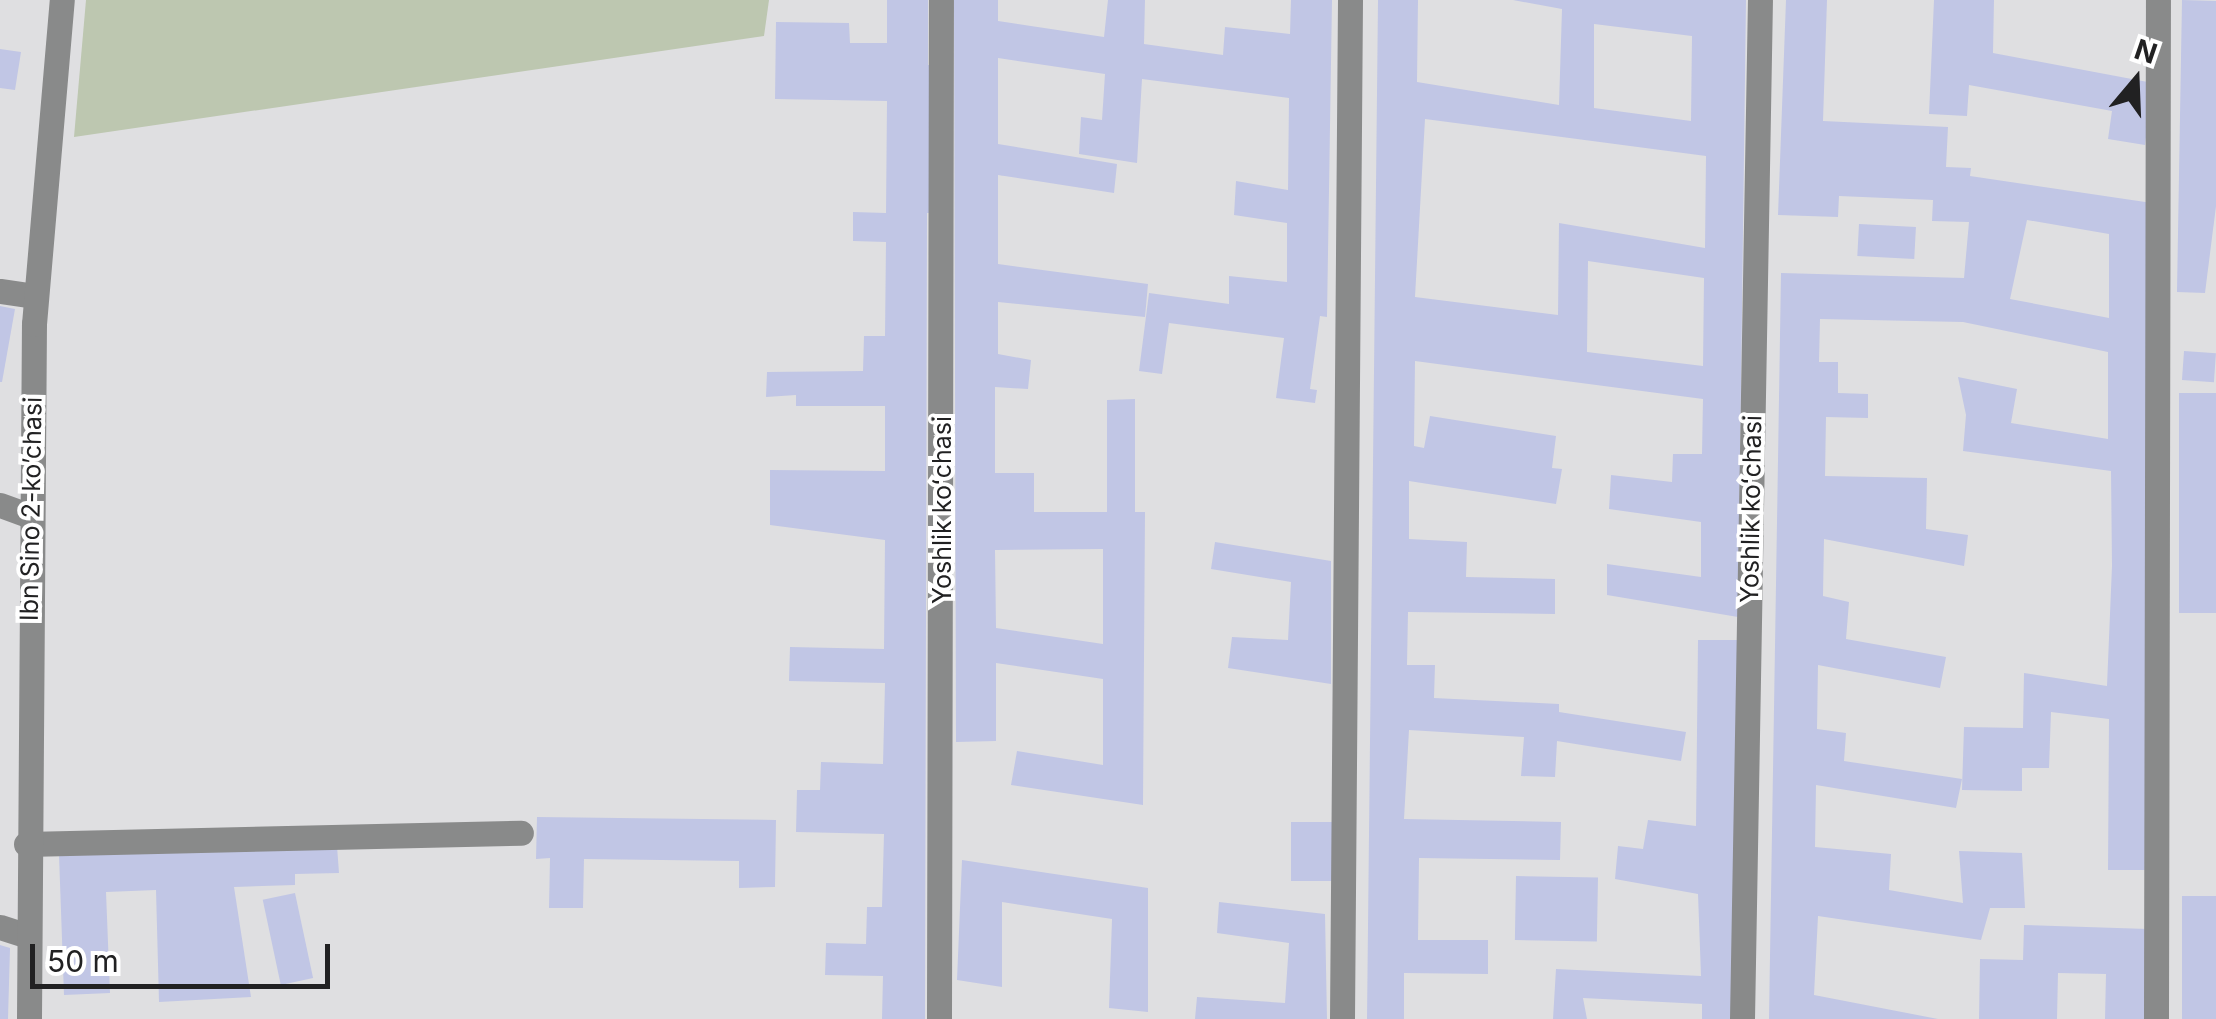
<!DOCTYPE html>
<html>
<head>
<meta charset="utf-8">
<style>
	body { margin:0 }
	#map { position:relative; width:2216px; height:1019px; overflow:hidden; background:#dfdfe1; font-family:Inter,sans-serif }
	div>[style] { position:absolute }
	.green>* { inset:0; background:#bdc7b0 }
	.building>* { inset:0; background:#c1c6e5; transform-origin:0 0 }
	.minor>* { height:25px; margin:-12.5px; padding:0 12.5px; transform-origin:12.5px; border-radius:12.5px; background:#898a8a }
	span { translate:-50% -50%; white-space:nowrap; text-align:center; line-height:1.15; -webkit-text-stroke:8px #fff; paint-order:stroke }
	.street-label { font-size:25px; color:#212122 }
	.north { position:absolute; left:2086px; top:30px; width:100px; height:100px; -webkit-text-stroke:8px #fff; paint-order:stroke; rotate:19deg; font-size:28px; font-weight:700; line-height:40px; text-align:center; color:#212122 }
	.north::after { content:''; display:block; margin:auto; width:35px; height:45px; background:#212122; clip-path:polygon(50% 0,100% 100%,50% 72%,0 100%) }
	.scale { position:absolute; left:30px; top:944px; width:300px; height:45px; box-sizing:border-box; border:5px solid #212122; border-top:0; padding-left:12px; font-size:30px; line-height:35px; white-space:nowrap; color:#212122; -webkit-text-stroke:8px #fff; paint-order:stroke }
</style>
</head>
<body>
<div id="map">
	<div class="green">
		<div style="clip-path:polygon(86px 0,769px 0,764px 36px,74px 137px)"></div>
	</div>
	<div class="building">
		<div style="clip-path:polygon(887px 0,928px 0,928px 65px,934px 65px,933px 213px,927px 213px,925px 1019px,882px 1019px,883px 976px,825px 975px,826px 943px,866px 944px,867px 907px,882px 907px,884px 834px,796px 832px,797px 790px,820px 790px,821px 762px,883px 764px,885px 683px,789px 681px,790px 647px,884px 649px,885px 540px,770px 525px,770px 470px,885px 471px,885px 406px,796px 406px,796px 395px,766px 397px,767px 372px,863px 371px,864px 336px,885px 336px,886px 242px,853px 241px,853px 212px,886px 213px,887px 101px,775px 99px,776px 22px,849px 23px,850px 43px,887px 43px)"></div>
		<div style="clip-path:polygon(evenodd,954px 0,998px 0,998px 21px,1104px 37px,1108px 0,1145px 0,1144px 44px,1223px 55px,1225px 27px,1290px 34px,1291px 0,1332px 0,1327px 317px,1320px 316px,1310px 389px,1317px 390px,1315px 403px,1276px 398px,1284px 338px,1169px 323px,1162px 374px,1139px 371px,1149px 293px,1229px 304px,1229px 276px,1287px 282px,1287px 223px,1234px 215px,1236px 181px,1288px 190px,1289px 98px,1142px 79px,1137px 163px,1079px 154px,1081px 117px,1102px 120px,1105px 74px,998px 58px,998px 144px,1117px 164px,1114px 193px,998px 175px,998px 264px,1148px 284px,1145px 317px,998px 302px,998px 354px,1031px 360px,1028px 389px,995px 387px,995px 473px,1034px 473px,1034px 512px,1107px 512px,1107px 400px,1135px 399px,1135px 512px,1145px 512px,1143px 805px,1011px 785px,1017px 751px,1103px 765px,1103px 679px,996px 663px,996px 741px,956px 742px,954px 0,1103px 549px,1103px 644px,996px 628px,995px 550px,1103px 549px)"></div>
		<div style="clip-path:polygon(evenodd,1378px 0,1418px 0,1417px 82px,1559px 105px,1562px 9px,1513px 0,1746px 0,1738px 617px,1607px 595px,1607px 564px,1701px 577px,1701px 522px,1609px 509px,1611px 475px,1672px 482px,1673px 454px,1702px 454px,1703px 399px,1415px 361px,1414px 446px,1424px 448px,1430px 416px,1556px 436px,1552px 468px,1562px 469px,1556px 504px,1409px 481px,1409px 539px,1467px 542px,1466px 577px,1555px 579px,1555px 614px,1408px 612px,1407px 665px,1435px 665px,1434px 698px,1559px 704px,1559px 712px,1686px 732px,1681px 761px,1557px 741px,1555px 777px,1521px 776px,1524px 737px,1409px 730px,1404px 819px,1561px 822px,1560px 860px,1419px 858px,1418px 940px,1488px 940px,1488px 974px,1404px 973px,1404px 1019px,1367px 1019px,1378px 0,1594px 24px,1692px 36px,1691px 121px,1594px 108px,1594px 24px,1378px 0,1425px 119px,1706px 156px,1705px 248px,1559px 223px,1558px 315px,1415px 297px,1425px 119px,1378px 0,1588px 261px,1704px 278px,1703px 366px,1587px 352px,1588px 261px)"></div>
		<div style="clip-path:polygon(evenodd,1786px 0,1827px 0,1823px 121px,1948px 127px,1946px 167px,1971px 168px,1970px 176px,2152px 203px,2147px 870px,2108px 870px,2109px 719px,2051px 712px,2049px 768px,2022px 768px,2022px 791px,1962px 790px,1964px 727px,2023px 728px,2024px 673px,2107px 686px,2112px 566px,2111px 471px,1963px 451px,1966px 415px,1958px 377px,2017px 389px,2011px 423px,2108px 439px,2108px 352px,1963px 322px,1820px 319px,1819px 362px,1838px 362px,1838px 393px,1868px 394px,1868px 418px,1826px 417px,1825px 476px,1927px 478px,1926px 529px,1968px 535px,1964px 566px,1824px 539px,1823px 596px,1849px 602px,1846px 639px,1946px 657px,1940px 688px,1818px 665px,1817px 729px,1846px 733px,1844px 761px,1962px 779px,1956px 808px,1816px 785px,1815px 847px,1891px 854px,1889px 890px,1963px 903px,1959px 851px,2022px 853px,2025px 908px,1990px 908px,1981px 940px,1818px 916px,1814px 995px,1938px 1019px,1769px 1019px,1781px 273px,1964px 278px,1969px 222px,1932px 221px,1933px 200px,1839px 196px,1838px 217px,1778px 215px,1786px 0,2027px 220px,2109px 234px,2109px 318px,2010px 299px,2027px 220px)"></div>
		<div style="clip-path:polygon(1934px 0,1994px 0,1993px 53px,2153px 83px,2145px 145px,2108px 139px,2112px 111px,1969px 85px,1967px 116px,1929px 114px)"></div>
		<div style="clip-path:polygon(2182px 0,2216px 1px,2216px 206px,2205px 293px,2177px 292px)"></div>
		<div style="clip-path:polygon(0 49px,21px 52px,15px 90px,0 88px)"></div>
		<div style="left:1859px;top:224px;width:57px;height:32px;rotate:3deg"></div>
		<div style="clip-path:polygon(0 306px,15px 309px,2px 382px,0 382px)"></div>
		<div style="left:2184px;top:351px;width:32px;height:29px;rotate:4deg"></div>
		<div style="left:2216px;top:393px;width:220px;height:37px;rotate:90deg"></div>
		<div style="clip-path:polygon(1215px 542px,1331px 561px,1331px 684px,1228px 668px,1232px 637px,1288px 640px,1291px 582px,1211px 569px)"></div>
		<div style="clip-path:polygon(1698px 640px,1740px 640px,1737px 1019px,1702px 1019px,1702px 1004px,1583px 998px,1587px 1019px,1553px 1019px,1556px 969px,1701px 976px,1698px 894px,1615px 879px,1618px 846px,1643px 849px,1648px 820px,1696px 826px)"></div>
		<div style="clip-path:polygon(537px 817px,776px 820px,775px 887px,739px 888px,739px 861px,584px 859px,583px 908px,549px 908px,550px 858px,536px 859px)"></div>
		<div style="left:1332px;top:822px;width:59px;height:41px;rotate:90deg"></div>
		<div style="clip-path:polygon(337px 846px,339px 873px,295px 874px,295px 885px,234px 887px,251px 997px,159px 1002px,156px 890px,106px 892px,110px 993px,64px 995px,59px 855px)"></div>
		<div style="clip-path:polygon(962px 860px,1148px 888px,1148px 1012px,1109px 1008px,1112px 919px,1002px 902px,1002px 987px,957px 980px)"></div>
		<div style="left:1516px;top:876px;width:82px;height:64px;rotate:1deg"></div>
		<div style="left:295px;top:893px;width:87px;height:33px;rotate:78deg"></div>
		<div style="left:2182px;top:896px;width:34px;height:123px"></div>
		<div style="clip-path:polygon(1219px 902px,1325px 914px,1327px 1019px,1195px 1019px,1197px 997px,1285px 1003px,1289px 943px,1217px 933px)"></div>
		<div style="clip-path:polygon(2024px 925px,2148px 929px,2145px 1019px,2105px 1019px,2106px 974px,2058px 973px,2057px 1019px,1979px 1019px,1980px 959px,2023px 960px)"></div>
		<div style="clip-path:polygon(0 945px,10px 948px,8px 1019px,0 1019px)"></div>
	</div>
	<div class="minor">
		<div style="left:0;top:291px;width:36px;rotate:8deg"></div>
		<div style="left:0;top:505px;width:33px;rotate:20deg"></div>
		<div style="left:26px;top:844px;width:495px;rotate:-1.3deg"></div>
		<div style="left:0;top:927px;width:29px;rotate:18deg"></div>
		<div style="left:29px;top:1019px;width:695px;rotate:-89.59deg"></div>
		<div style="left:34px;top:324px;width:325px;rotate:-85.1deg"></div>
		<div style="left:939px;top:1019px;width:1019px;rotate:-89.89deg"></div>
		<div style="left:1342px;top:1019px;width:1019px;rotate:-89.55deg"></div>
		<div style="left:1742px;top:1019px;width:1019px;rotate:-88.99deg"></div>
		<div style="left:2156px;top:1019px;width:1019px;rotate:-89.89deg"></div>
	</div>
	<div class="street-label">
		<span style="left:31px;top:509px;rotate:-89deg">Ibn Sino 2-koʼchasi</span>
		<span style="left:1751px;top:509px;rotate:-89deg">Yoshlik koʻchasi</span>
		<span style="left:942px;top:510px;rotate:-90deg">Yoshlik koʻchasi</span>
	</div>
	<div class="north">N</div>
	<div class="scale">50 m</div>
</div>
</body>
</html>
